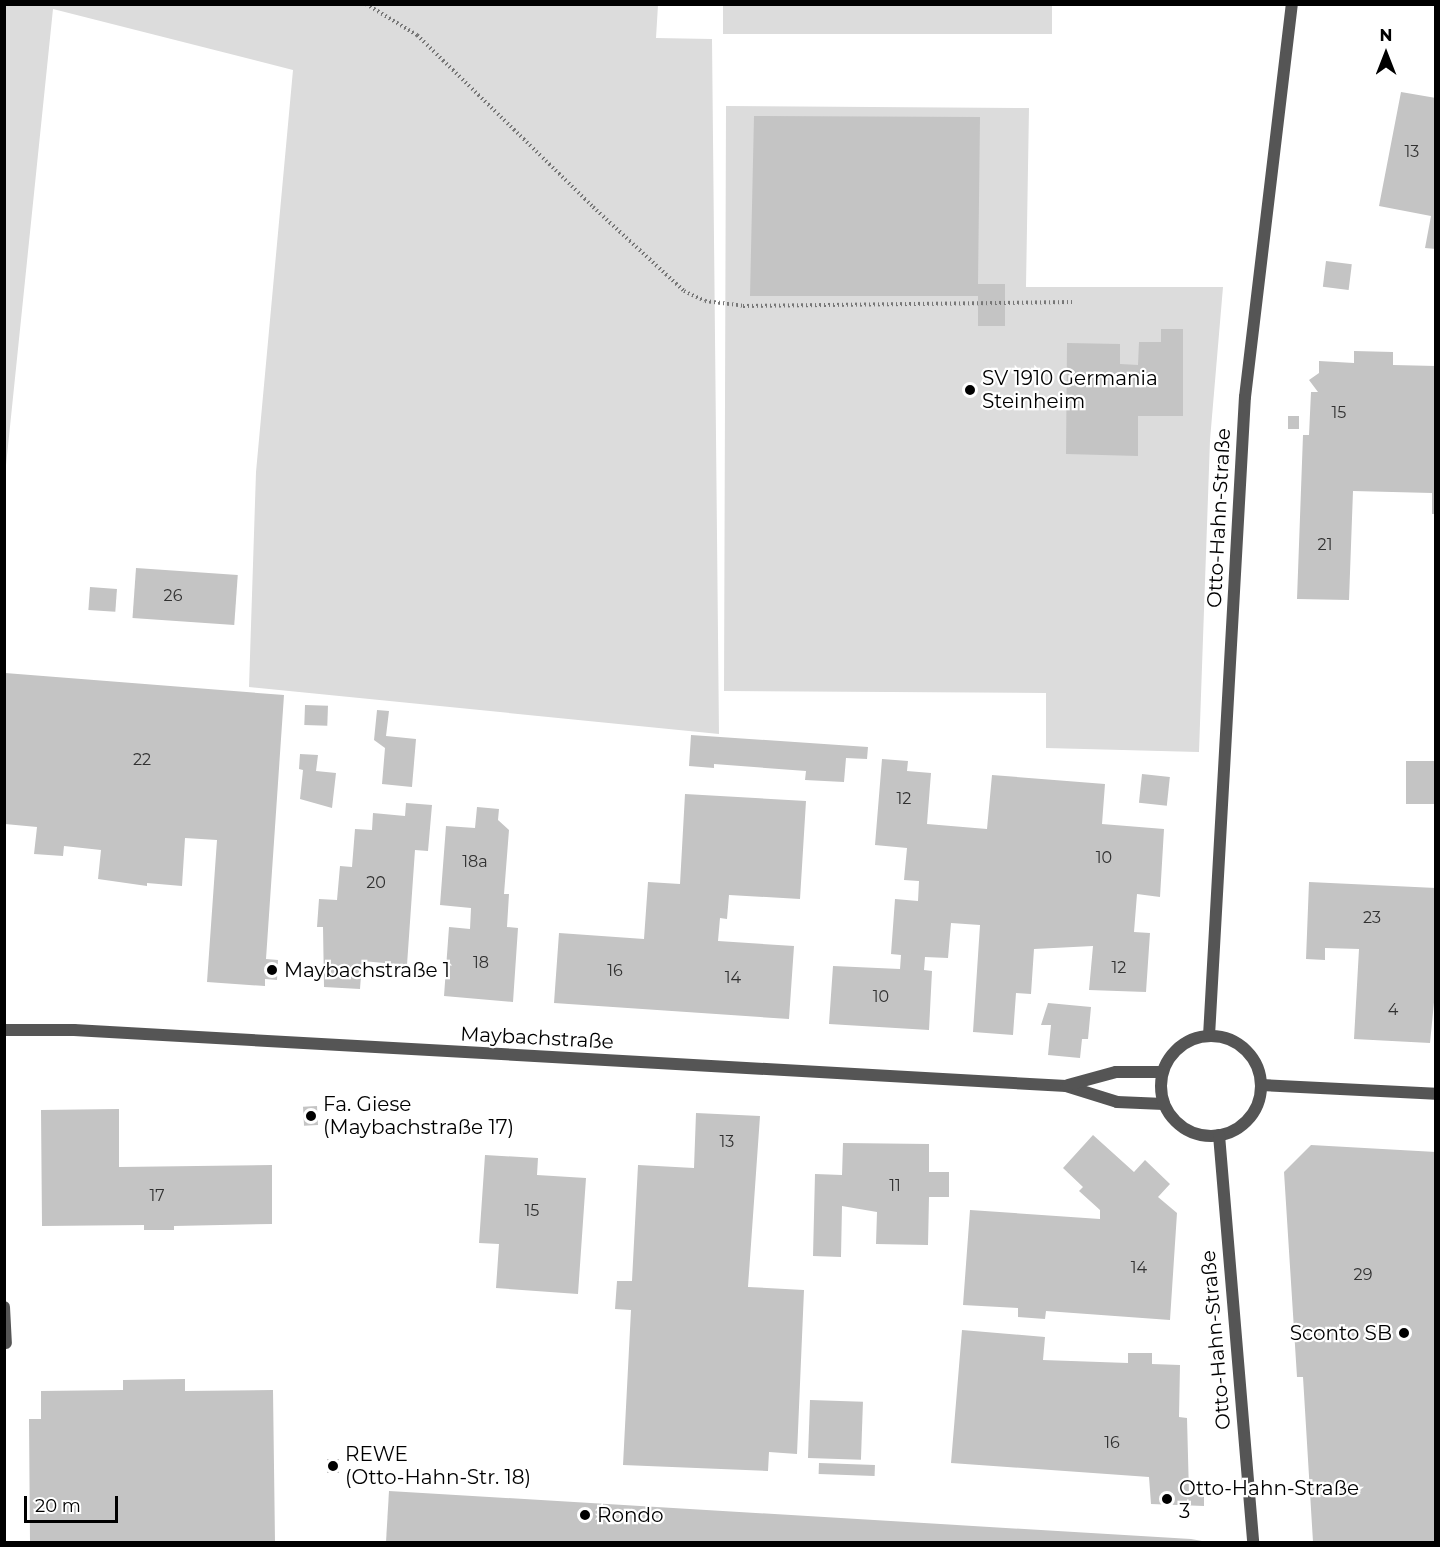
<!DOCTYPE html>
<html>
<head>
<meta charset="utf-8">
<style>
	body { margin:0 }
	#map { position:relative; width:1440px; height:1547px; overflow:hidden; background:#fff; font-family:Montserrat,sans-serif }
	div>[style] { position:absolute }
	.green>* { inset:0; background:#dcdcdc; transform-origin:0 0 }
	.building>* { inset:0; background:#c4c4c4; transform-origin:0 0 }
	.path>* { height:4px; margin-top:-2px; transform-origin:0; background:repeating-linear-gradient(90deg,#777 0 1.5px,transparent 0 4.5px) }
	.lane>* { height:12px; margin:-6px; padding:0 6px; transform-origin:6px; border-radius:6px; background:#555 }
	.street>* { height:12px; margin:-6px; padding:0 6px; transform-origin:6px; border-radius:6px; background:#555 }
	.street>.ring { margin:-6px; padding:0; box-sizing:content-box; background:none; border:12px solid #555; border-radius:50% }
	.dots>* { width:16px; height:16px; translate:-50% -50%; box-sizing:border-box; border:3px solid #fff; border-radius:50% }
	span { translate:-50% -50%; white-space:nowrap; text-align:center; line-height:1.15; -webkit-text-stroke:4.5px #fff; paint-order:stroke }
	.number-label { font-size:16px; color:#313131 }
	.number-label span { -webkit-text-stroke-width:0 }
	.poi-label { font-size:20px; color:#000 }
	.left { translate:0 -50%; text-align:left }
	.right { translate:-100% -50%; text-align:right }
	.street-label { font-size:20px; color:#000 }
	.frame { position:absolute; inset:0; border:6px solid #000; pointer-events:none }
	.north { position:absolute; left:1356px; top:24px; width:60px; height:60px; -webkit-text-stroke:4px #fff; paint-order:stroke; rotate:0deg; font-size:16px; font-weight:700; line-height:24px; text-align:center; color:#000 }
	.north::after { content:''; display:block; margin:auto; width:21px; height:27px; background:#000; clip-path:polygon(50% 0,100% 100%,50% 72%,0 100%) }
	.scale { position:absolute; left:24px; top:1496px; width:94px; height:27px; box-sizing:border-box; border:3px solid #000; border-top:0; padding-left:8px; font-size:18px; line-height:21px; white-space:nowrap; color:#000; -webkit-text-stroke:4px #fff; paint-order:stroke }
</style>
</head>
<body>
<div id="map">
	<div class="green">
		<div style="clip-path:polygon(658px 5px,656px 38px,712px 39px,719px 734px,249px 687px,256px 472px,293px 70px,53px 9px,5px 475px,5px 5px)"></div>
		<div style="left:723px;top:5px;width:329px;height:29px"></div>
		<div style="clip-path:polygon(726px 106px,1029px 108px,1026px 287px,1223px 287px,1210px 440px,1199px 752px,1046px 748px,1046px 693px,724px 691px)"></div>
	</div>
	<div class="building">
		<div style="clip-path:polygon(1401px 92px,1436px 98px,1436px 249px,1425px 248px,1431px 216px,1379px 206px)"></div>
		<div style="clip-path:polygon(754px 116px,980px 117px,978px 284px,1005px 284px,1005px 326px,978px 326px,978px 296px,750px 296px)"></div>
		<div style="left:1326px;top:261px;width:26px;height:26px;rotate:7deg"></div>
		<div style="clip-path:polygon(1161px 329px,1183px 329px,1183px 416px,1138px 416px,1138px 456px,1066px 454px,1067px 343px,1120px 344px,1120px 364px,1138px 365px,1139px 342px,1161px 342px)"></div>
		<div style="clip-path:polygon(1354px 351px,1393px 352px,1393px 365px,1436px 366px,1436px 514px,1432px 514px,1432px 493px,1353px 491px,1349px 600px,1297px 599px,1303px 435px,1309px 435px,1311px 392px,1318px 392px,1309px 380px,1319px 373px,1319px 361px,1354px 363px)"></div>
		<div style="left:1288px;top:416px;width:11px;height:13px"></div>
		<div style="left:136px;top:568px;width:102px;height:50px;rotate:4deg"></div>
		<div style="left:90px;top:587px;width:27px;height:23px;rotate:4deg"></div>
		<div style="clip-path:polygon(5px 673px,284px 695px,266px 959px,278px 960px,277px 980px,265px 979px,265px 986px,207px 982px,217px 840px,185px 838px,182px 886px,147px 883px,147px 886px,98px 879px,101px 850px,64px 846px,63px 856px,34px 854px,37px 827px,5px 824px)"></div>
		<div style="left:305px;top:705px;width:23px;height:20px;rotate:2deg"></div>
		<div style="clip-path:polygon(377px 710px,389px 711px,386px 736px,416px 739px,412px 787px,382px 784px,385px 748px,374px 740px)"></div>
		<div style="clip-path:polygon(691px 735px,868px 747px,867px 759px,846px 758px,844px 782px,805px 780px,806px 771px,714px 764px,714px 768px,689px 766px)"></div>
		<div style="clip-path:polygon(300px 754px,318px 755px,316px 771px,336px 773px,332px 808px,300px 799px,303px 770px,299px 769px)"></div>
		<div style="clip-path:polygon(882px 759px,908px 761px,907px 771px,931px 773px,927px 824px,987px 829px,992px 775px,1105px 784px,1102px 824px,1164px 829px,1160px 897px,1137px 894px,1134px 932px,1150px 933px,1146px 992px,1089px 990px,1093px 946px,1034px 949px,1031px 994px,1016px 993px,1013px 1035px,973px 1032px,980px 925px,951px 923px,948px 958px,925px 957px,924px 970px,932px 971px,929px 1030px,829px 1024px,833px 966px,900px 969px,901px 955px,891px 954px,895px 899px,918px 901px,919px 881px,904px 880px,907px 848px,875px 845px)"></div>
		<div style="left:1406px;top:761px;width:30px;height:43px"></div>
		<div style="left:1142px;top:774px;width:28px;height:29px;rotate:6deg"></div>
		<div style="clip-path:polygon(685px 794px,806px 801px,800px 899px,729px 895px,727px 919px,720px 918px,718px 941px,794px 946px,789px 1019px,554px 1003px,559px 933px,644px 939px,648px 882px,680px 884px)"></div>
		<div style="clip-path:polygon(406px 803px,432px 805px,428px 851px,415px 850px,407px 965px,362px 961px,360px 989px,324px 987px,323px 927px,317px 927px,319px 899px,337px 900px,340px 866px,352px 867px,355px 829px,372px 830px,373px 813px,405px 816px)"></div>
		<div style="clip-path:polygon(477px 807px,499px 809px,498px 820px,509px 830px,504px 894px,509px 894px,507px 927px,518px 928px,513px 1002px,444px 996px,449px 927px,470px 929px,471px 908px,440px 905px,446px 826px,475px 828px)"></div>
		<div style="clip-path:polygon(1309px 882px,1436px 888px,1436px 982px,1430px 1043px,1354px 1039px,1359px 949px,1325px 948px,1325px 960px,1306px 959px)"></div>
		<div style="clip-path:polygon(1048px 1003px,1091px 1007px,1088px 1039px,1082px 1039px,1080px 1058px,1048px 1055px,1051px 1025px,1041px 1025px)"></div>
		<div style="left:317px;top:1106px;width:19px;height:14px;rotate:87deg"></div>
		<div style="clip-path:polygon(119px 1109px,119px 1167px,272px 1165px,272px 1224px,174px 1226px,174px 1230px,144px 1230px,144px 1225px,42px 1226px,41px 1110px)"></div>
		<div style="clip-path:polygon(696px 1113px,760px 1116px,748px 1287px,804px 1290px,797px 1454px,769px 1452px,768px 1471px,623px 1465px,631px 1310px,615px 1309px,617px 1281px,632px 1281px,638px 1165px,694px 1168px)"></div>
		<div style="clip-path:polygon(1093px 1135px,1134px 1172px,1145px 1160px,1170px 1184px,1158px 1197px,1177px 1213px,1170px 1320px,1046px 1311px,1045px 1319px,1018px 1317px,1018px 1308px,963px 1305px,970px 1210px,1100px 1219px,1100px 1210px,1079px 1191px,1083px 1187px,1063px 1168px)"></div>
		<div style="clip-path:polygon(843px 1143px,929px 1144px,929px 1172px,949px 1172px,949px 1197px,929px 1197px,928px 1245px,876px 1244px,877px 1212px,842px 1206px,841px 1257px,813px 1256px,815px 1174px,842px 1175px)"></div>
		<div style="clip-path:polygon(1311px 1145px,1436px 1152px,1436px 1542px,1313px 1542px,1303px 1377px,1297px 1377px,1284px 1172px)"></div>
		<div style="clip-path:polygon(485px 1155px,538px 1158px,537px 1175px,586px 1178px,578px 1294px,496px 1288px,499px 1244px,479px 1243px)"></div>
		<div style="clip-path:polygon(962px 1330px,1045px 1337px,1043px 1360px,1128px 1363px,1128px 1353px,1152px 1353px,1152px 1364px,1180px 1365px,1179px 1417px,1187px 1418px,1189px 1494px,1204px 1495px,1204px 1506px,1151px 1504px,1149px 1477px,951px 1463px)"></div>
		<div style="clip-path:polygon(185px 1379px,185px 1391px,273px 1390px,275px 1542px,30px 1542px,29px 1419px,41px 1419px,41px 1391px,123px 1390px,123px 1380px)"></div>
		<div style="left:810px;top:1400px;width:53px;height:58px;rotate:2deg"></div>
		<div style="left:327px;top:1459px;width:12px;height:14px"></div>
		<div style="left:819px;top:1463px;width:56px;height:11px;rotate:2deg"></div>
		<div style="clip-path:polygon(389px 1491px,1191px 1539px,1202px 1541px,386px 1542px)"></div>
	</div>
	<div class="path">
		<div style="left:366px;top:4px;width:60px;rotate:31.3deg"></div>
		<div style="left:417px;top:35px;width:246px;rotate:44.3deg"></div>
		<div style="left:593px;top:207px;width:124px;rotate:42.7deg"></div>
		<div style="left:684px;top:291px;width:23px;rotate:25deg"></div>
		<div style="left:705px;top:301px;width:38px;rotate:7deg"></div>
		<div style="left:743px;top:306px;width:329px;rotate:-0.7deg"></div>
	</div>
	<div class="lane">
		<div style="left:4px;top:1307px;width:36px;rotate:87deg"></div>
	</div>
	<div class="street">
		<div style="left:4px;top:1030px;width:70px"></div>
		<div style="left:74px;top:1030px;width:994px;rotate:3.23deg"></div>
		<div style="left:1066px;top:1086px;width:53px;rotate:17.4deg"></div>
		<div style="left:1117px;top:1102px;width:47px;rotate:2.4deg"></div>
		<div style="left:1209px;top:1036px;width:640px;rotate:-86.78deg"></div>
		<div style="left:1245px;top:397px;width:396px;rotate:-83.2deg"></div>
		<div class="ring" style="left:1161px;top:1036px;width:88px;height:88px"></div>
		<div style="left:1068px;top:1085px;width:50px;rotate:-15.2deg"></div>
		<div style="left:1116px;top:1072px;width:46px"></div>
		<div style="left:1261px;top:1085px;width:175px;rotate:2.9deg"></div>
		<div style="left:1219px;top:1135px;width:408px;rotate:85.2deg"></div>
	</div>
	<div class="dots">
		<div style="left:970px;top:390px;background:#000"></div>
		<div style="left:272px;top:970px;background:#000"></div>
		<div style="left:311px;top:1116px;background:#000"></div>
		<div style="left:1404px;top:1333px;background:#000"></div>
		<div style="left:333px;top:1466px;background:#000"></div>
		<div style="left:1167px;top:1499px;background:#000"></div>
		<div style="left:585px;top:1515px;background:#000"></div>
	</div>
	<div class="number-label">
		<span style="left:1412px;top:152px">13</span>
		<span style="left:1339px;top:413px">15</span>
		<span style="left:1325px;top:545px">21</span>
		<span style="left:173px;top:596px">26</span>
		<span style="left:142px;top:760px">22</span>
		<span style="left:904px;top:799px">12</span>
		<span style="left:1104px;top:858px">10</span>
		<span style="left:475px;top:862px">18a</span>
		<span style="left:376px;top:883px">20</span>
		<span style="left:1372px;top:918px">23</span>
		<span style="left:481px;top:963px">18</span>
		<span style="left:1119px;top:968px">12</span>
		<span style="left:615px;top:971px">16</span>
		<span style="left:733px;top:978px">14</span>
		<span style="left:881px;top:997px">10</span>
		<span style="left:1393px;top:1010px">4</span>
		<span style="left:727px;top:1142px">13</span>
		<span style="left:895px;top:1186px">11</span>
		<span style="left:157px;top:1196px">17</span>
		<span style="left:532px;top:1211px">15</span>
		<span style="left:1139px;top:1268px">14</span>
		<span style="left:1363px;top:1275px">29</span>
		<span style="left:1112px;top:1443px">16</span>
	</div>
	<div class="poi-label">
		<span class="left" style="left:982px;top:390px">SV 1910 Germania<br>Steinheim</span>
		<span class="left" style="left:284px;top:970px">Maybachstraße 1</span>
		<span class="left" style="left:323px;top:1116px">Fa. Giese<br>(Maybachstraße 17)</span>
		<span class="right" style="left:1392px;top:1333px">Sconto SB</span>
		<span class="left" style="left:345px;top:1466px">REWE<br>(Otto-Hahn-Str. 18)</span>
		<span class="left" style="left:1179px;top:1500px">Otto-Hahn-Straße<br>3</span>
		<span class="left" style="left:597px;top:1515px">Rondo</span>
	</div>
	<div class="street-label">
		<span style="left:1219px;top:518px;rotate:-87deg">Otto-Hahn-Straße</span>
		<span style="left:537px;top:1038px;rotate:3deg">Maybachstraße</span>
		<span style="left:1216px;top:1340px;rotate:-95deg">Otto-Hahn-Straße</span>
	</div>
	<div class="frame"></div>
	<div class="north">N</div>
	<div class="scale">20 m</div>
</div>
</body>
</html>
